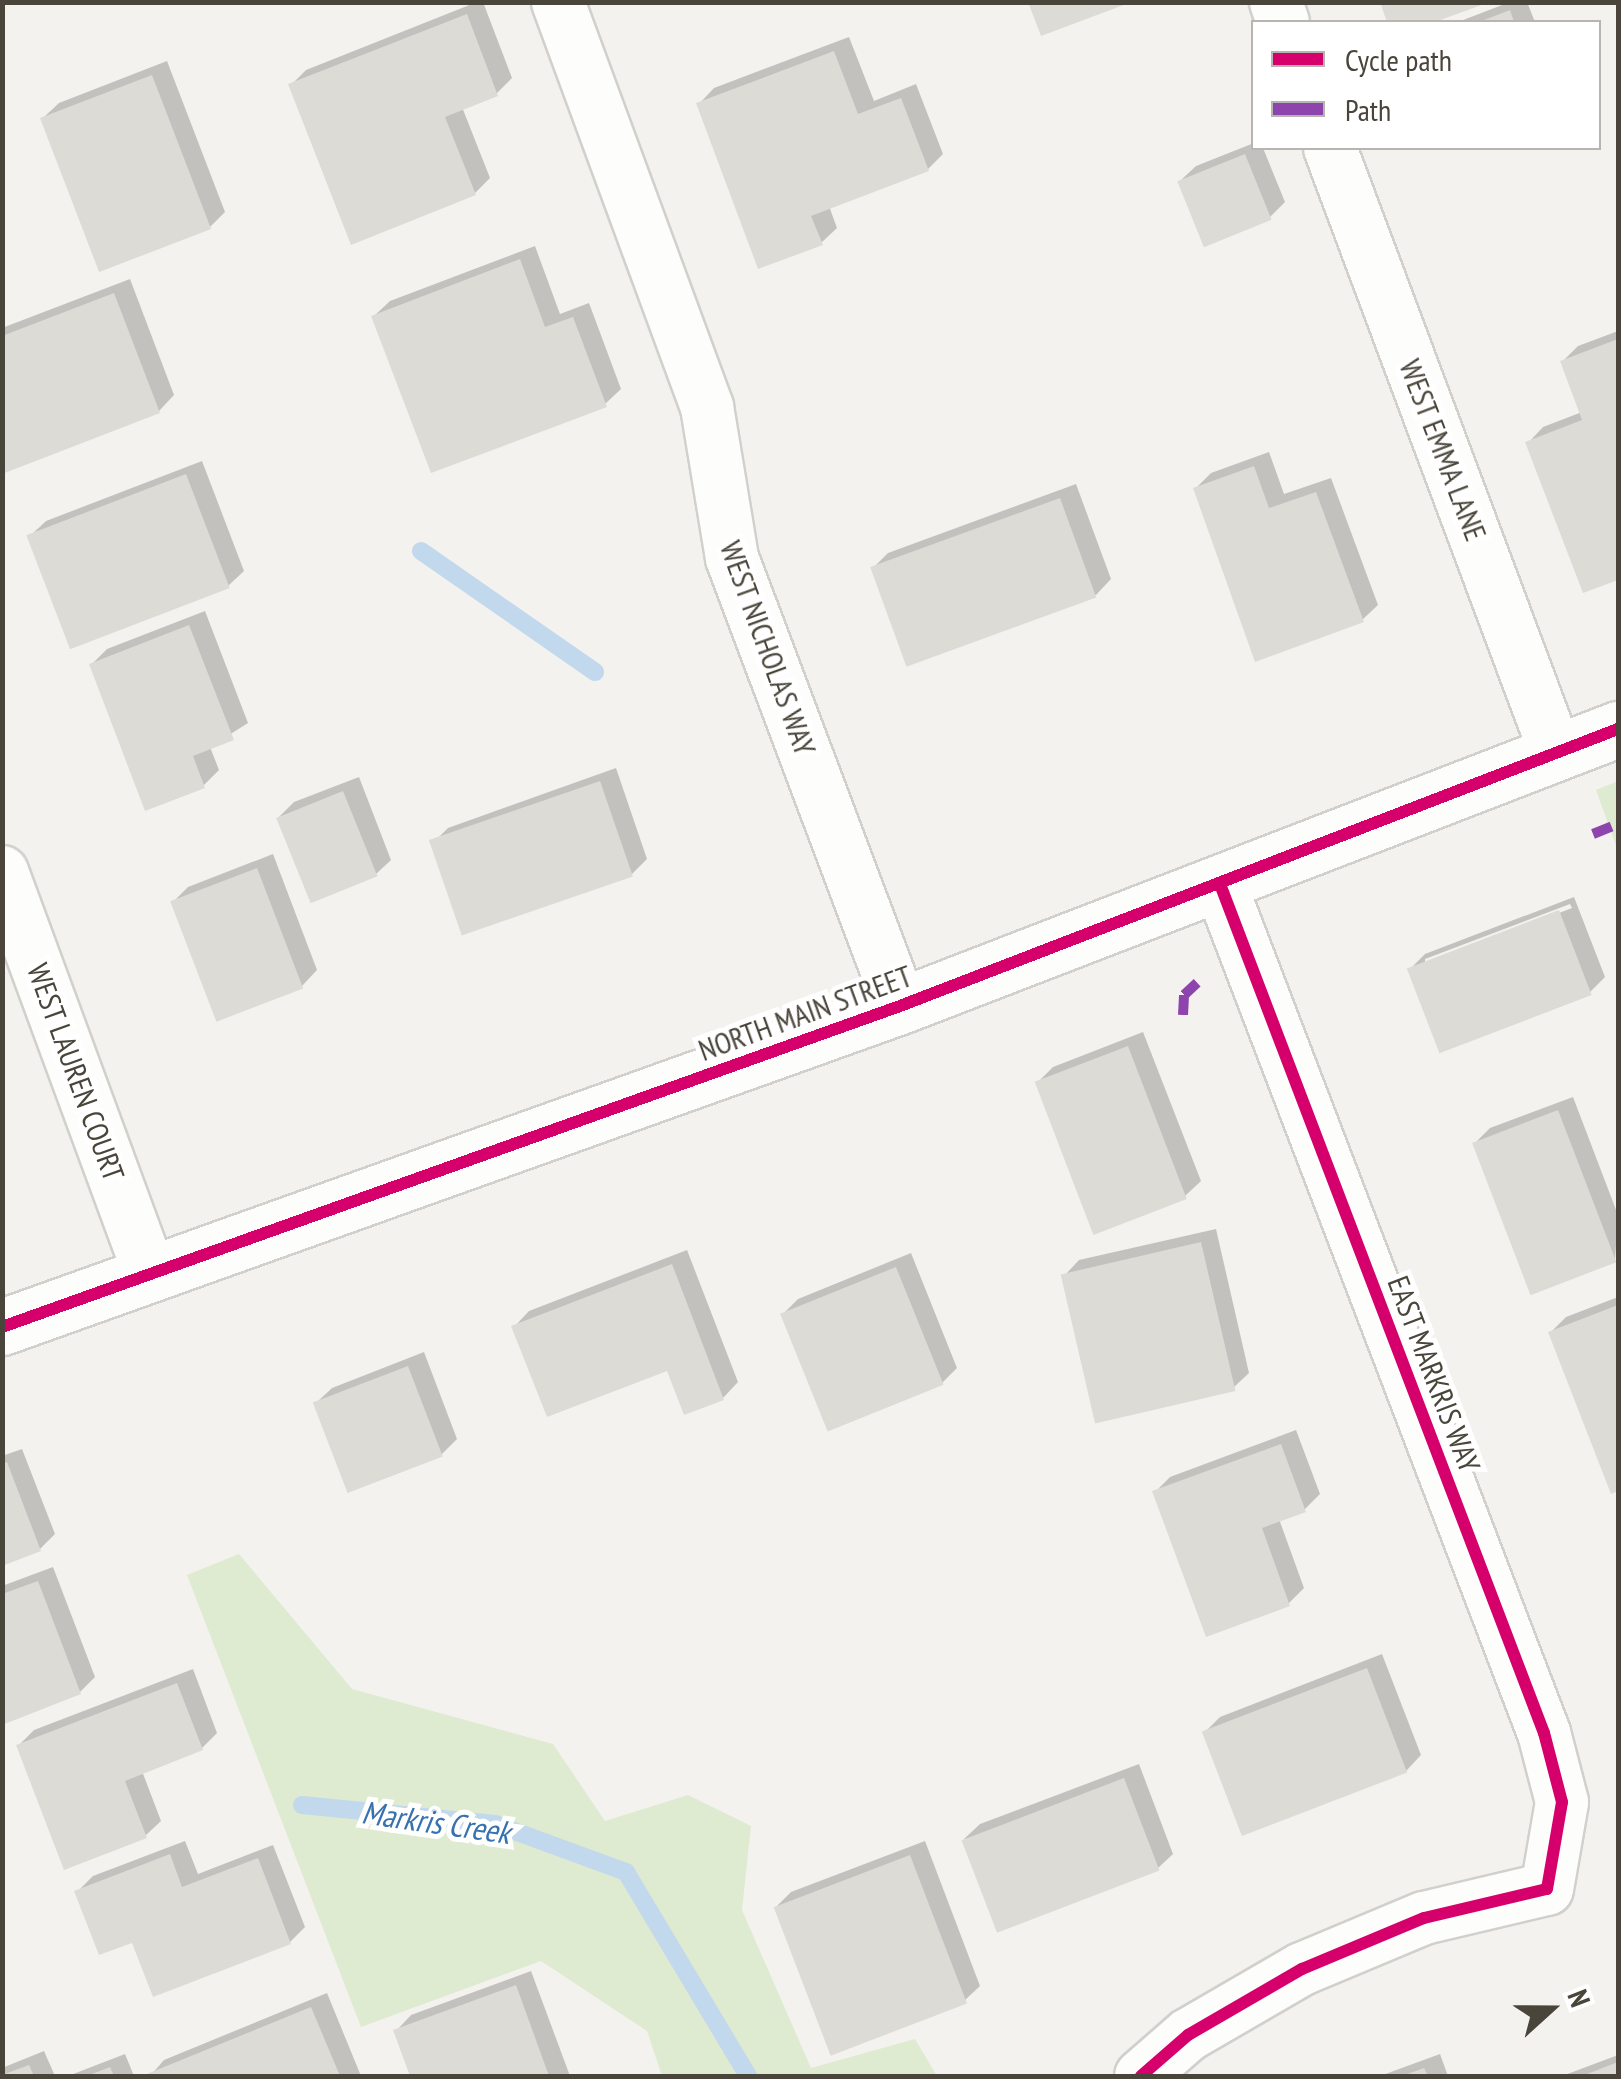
<!DOCTYPE html>
<html>
<head>
<meta charset="utf-8">
<style>
	body { margin:0 }
	#map { position:relative; width:1621px; height:2079px; overflow:hidden; background:#f3f2ee; font-family:"PT Sans Narrow",sans-serif }
	div>[style] { position:absolute }
	.green>* { inset:0; background:#deebd0 }
	.shadow>* { inset:0; background:#0003 }
	.stream>* { height:18px; margin:-9px; padding:0 9px; transform-origin:9px; border-radius:9px; background:#c2d8ed }
	.building>* { inset:0; background:#dddbd6; transform-origin:0 0 }
	.roads { filter:drop-shadow(2px 0 #d1d0cc) drop-shadow(-2px 0 #d1d0cc) drop-shadow(0 2px #d1d0cc) drop-shadow(0 -2px #d1d0cc) }
	.minor>* { height:52px; margin:-26px; padding:0 26px; transform-origin:26px; border-radius:26px; background:#fdfdfc }
	.tertiary>* { height:55px; margin:-27.5px; padding:0 27.5px; transform-origin:27.5px; border-radius:27.5px; background:#fdfdfc }
	.quiet>* { height:10px; margin-top:-5px; transform-origin:0; background:repeating-linear-gradient(90deg,#8e44ad 0 20px,transparent 0 30px) }
	.cycleway>* { height:12px; margin:-6px; padding:0 6px; transform-origin:6px; border-radius:6px; background:#d6006c }
	span { translate:-50% -50%; white-space:nowrap; text-align:center; line-height:1.15; -webkit-text-stroke:10px #fff; paint-order:stroke }
	.street-label { font-size:30px; color:#49453a }
	.water-label { font-size:32px; color:#3772b0; font-style:italic }
	.frame { position:absolute; inset:0; border:5px solid #49453a; pointer-events:none }
	.legend { position:absolute; left:1251px; top:20px; width:350px; height:130px; box-sizing:border-box; background:#fff; border:2px solid #b6b5b0; margin:0; padding:12px 18px; list-style:none; font-size:30px; color:#49453a }
	.legend li { display:flex; align-items:center; gap:20px; height:50px }
	.legend b { width:50px; border:2px solid #b6b5b0 }
	.north { position:absolute; left:1501px; top:1959px; width:100px; height:100px; -webkit-text-stroke:8px #fff; paint-order:stroke; rotate:69deg; font-size:28px; font-weight:700; line-height:40px; text-align:center; color:#49453a }
	.north::after { content:''; display:block; margin:auto; width:35px; height:45px; background:#49453a; clip-path:polygon(50% 0,100% 100%,50% 72%,0 100%) }
</style>
</head>
<body>
<div id="map">
	<div class="green">
		<div style="clip-path:polygon(1618px 781px,1618px 851px,1596px 790px)"></div>
		<div style="clip-path:polygon(239px 1554px,352px 1689px,553px 1744px,605px 1821px,688px 1795px,751px 1826px,742px 1910px,811px 2068px,915px 2039px,937px 2076px,662px 2076px,647px 2031px,541px 1961px,361px 2027px,187px 1575px)"></div>
	</div>
	<div class="shadow">
		<div style="clip-path:polygon(477px 2px,483px 2px,512px 78px,497px 93px,462px 107px,490px 178px,475px 193px,291px 85px,306px 70px)"></div>
		<div style="clip-path:polygon(1510px 2px,1527px 2px,1535px 22px,1458px 22px)"></div>
		<div style="clip-path:polygon(849px 37px,874px 101px,916px 84px,943px 154px,928px 169px,829px 206px,837px 228px,821px 243px,699px 104px,714px 88px)"></div>
		<div style="clip-path:polygon(167px 61px,225px 212px,210px 227px,43px 118px,59px 103px)"></div>
		<div style="clip-path:polygon(1254px 143px,1263px 148px,1285px 202px,1269px 218px,1180px 181px,1196px 166px)"></div>
		<div style="clip-path:polygon(535px 246px,560px 314px,589px 303px,621px 389px,605px 404px,374px 316px,390px 301px)"></div>
		<div style="clip-path:polygon(130px 279px,174px 395px,159px 411px,2px 471px,2px 328px)"></div>
		<div style="clip-path:polygon(1618px 331px,1618px 577px,1584px 590px,1528px 443px,1543px 427px,1582px 412px,1562px 362px,1578px 346px)"></div>
		<div style="clip-path:polygon(1269px 452px,1284px 494px,1331px 478px,1378px 605px,1362px 620px,1196px 488px,1211px 473px)"></div>
		<div style="clip-path:polygon(202px 461px,244px 571px,228px 586px,30px 536px,46px 521px)"></div>
		<div style="clip-path:polygon(1076px 484px,1111px 579px,1096px 595px,873px 568px,888px 553px)"></div>
		<div style="clip-path:polygon(205px 611px,248px 723px,210px 747px,219px 770px,204px 785px,92px 664px,107px 649px)"></div>
		<div style="clip-path:polygon(616px 768px,647px 859px,632px 874px,433px 843px,448px 828px)"></div>
		<div style="clip-path:polygon(359px 777px,391px 860px,375px 875px,278px 818px,294px 802px)"></div>
		<div style="clip-path:polygon(273px 854px,317px 970px,302px 986px,173px 902px,188px 887px)"></div>
		<div style="clip-path:polygon(evenodd,1574px 897px,1605px 977px,1590px 992px,1410px 969px,1425px 954px,1574px 897px,1570px 904px,1572px 908px,1425px 965px,1425px 959px,1570px 904px)"></div>
		<div style="clip-path:polygon(1143px 1032px,1201px 1181px,1185px 1196px,1038px 1082px,1053px 1067px)"></div>
		<div style="clip-path:polygon(1573px 1097px,1618px 1215px,1615px 1260px,1475px 1143px,1490px 1128px)"></div>
		<div style="clip-path:polygon(1216px 1229px,1249px 1373px,1233px 1388px,1064px 1276px,1079px 1260px)"></div>
		<div style="clip-path:polygon(687px 1250px,738px 1382px,723px 1398px,669px 1367px,514px 1327px,529px 1311px)"></div>
		<div style="clip-path:polygon(911px 1253px,957px 1368px,942px 1383px,783px 1314px,798px 1299px)"></div>
		<div style="clip-path:polygon(1618px 1297px,1618px 1489px,1612px 1491px,1551px 1332px,1566px 1317px)"></div>
		<div style="clip-path:polygon(424px 1352px,457px 1439px,442px 1454px,316px 1403px,332px 1388px)"></div>
		<div style="clip-path:polygon(1296px 1430px,1320px 1494px,1304px 1510px,1279px 1519px,1304px 1588px,1289px 1603px,1207px 1634px,1155px 1492px,1170px 1477px)"></div>
		<div style="clip-path:polygon(22px 1449px,55px 1534px,40px 1549px,2px 1563px,2px 1456px)"></div>
		<div style="clip-path:polygon(53px 1567px,95px 1677px,80px 1692px,2px 1722px,2px 1586px)"></div>
		<div style="clip-path:polygon(1382px 1654px,1421px 1755px,1406px 1771px,1205px 1732px,1220px 1717px)"></div>
		<div style="clip-path:polygon(193px 1669px,217px 1733px,202px 1748px,142px 1771px,161px 1821px,145px 1836px,19px 1745px,34px 1730px)"></div>
		<div style="clip-path:polygon(1139px 1764px,1173px 1854px,1157px 1869px,964px 1839px,980px 1824px)"></div>
		<div style="clip-path:polygon(185px 1841px,198px 1874px,273px 1845px,305px 1927px,290px 1942px,77px 1892px,93px 1876px)"></div>
		<div style="clip-path:polygon(925px 1841px,980px 1986px,964px 2001px,776px 1907px,791px 1892px)"></div>
		<div style="clip-path:polygon(531px 1971px,570px 2076px,413px 2076px,396px 2031px,411px 2015px)"></div>
		<div style="clip-path:polygon(327px 1993px,361px 2076px,150px 2076px,164px 2060px)"></div>
		<div style="clip-path:polygon(44px 2051px,55px 2076px,2px 2076px,2px 2068px)"></div>
		<div style="clip-path:polygon(125px 2054px,134px 2076px,68px 2076px)"></div>
		<div style="clip-path:polygon(1440px 2054px,1448px 2076px,1380px 2076px)"></div>
		<div style="clip-path:polygon(1618px 2055px,1618px 2076px,1562px 2076px)"></div>
	</div>
	<div class="stream">
		<div style="left:421px;top:551px;width:212px;rotate:34.8deg"></div>
		<div style="left:302px;top:1805px;width:194px;rotate:5.6deg"></div>
		<div style="left:495px;top:1824px;width:140px;rotate:20.1deg"></div>
		<div style="left:626px;top:1872px;width:238px;rotate:59.1deg"></div>
	</div>
	<div class="building">
		<div style="clip-path:polygon(1028px 2px,1128px 2px,1129px 3px,1041px 36px)"></div>
		<div style="clip-path:polygon(1380px 2px,1487px 2px,1487px 3px,1435px 22px,1387px 22px)"></div>
		<div style="clip-path:polygon(1510px 10px,1514px 22px,1479px 22px)"></div>
		<div style="clip-path:polygon(467px 14px,498px 96px,445px 117px,476px 195px,351px 245px,288px 84px)"></div>
		<div style="clip-path:polygon(834px 51px,858px 114px,901px 98px,929px 171px,811px 216px,823px 245px,758px 269px,696px 103px)"></div>
		<div style="left:152px;top:75px;width:165px;height:120px;rotate:69deg"></div>
		<div style="left:1245px;top:154px;width:71px;height:73px;rotate:68deg"></div>
		<div style="clip-path:polygon(520px 259px,545px 327px,573px 317px,607px 407px,431px 473px,371px 316px)"></div>
		<div style="clip-path:polygon(114px 293px,160px 413px,2px 474px,2px 336px)"></div>
		<div style="clip-path:polygon(1618px 339px,1618px 580px,1583px 593px,1525px 442px,1582px 420px,1560px 361px)"></div>
		<div style="clip-path:polygon(1254px 466px,1269px 508px,1316px 492px,1364px 622px,1255px 662px,1193px 488px)"></div>
		<div style="left:186px;top:474px;width:122px;height:171px;rotate:69deg"></div>
		<div style="left:1060px;top:498px;width:106px;height:202px;rotate:70deg"></div>
		<div style="clip-path:polygon(189px 625px,234px 740px,193px 756px,205px 788px,145px 811px,89px 664px)"></div>
		<div style="left:600px;top:781px;width:101px;height:181px;rotate:71deg"></div>
		<div style="left:343px;top:791px;width:92px;height:72px;rotate:68deg"></div>
		<div style="left:257px;top:868px;width:129px;height:93px;rotate:69deg"></div>
		<div style="left:1559px;top:910px;width:91px;height:163px;rotate:69deg"></div>
		<div style="left:1128px;top:1046px;width:164px;height:100px;rotate:69deg"></div>
		<div style="left:1558px;top:1110px;width:163px;height:92px;rotate:69deg"></div>
		<div style="left:1201px;top:1242px;width:153px;height:144px;rotate:77deg"></div>
		<div style="clip-path:polygon(672px 1264px,724px 1400px,684px 1415px,667px 1371px,547px 1417px,511px 1326px)"></div>
		<div style="left:896px;top:1267px;width:127px;height:125px;rotate:68deg"></div>
		<div style="clip-path:polygon(1618px 1305px,1618px 1491px,1611px 1494px,1548px 1332px)"></div>
		<div style="left:408px;top:1366px;width:97px;height:102px;rotate:69deg"></div>
		<div style="clip-path:polygon(1281px 1444px,1306px 1512px,1262px 1528px,1290px 1606px,1206px 1637px,1152px 1491px)"></div>
		<div style="clip-path:polygon(7px 1462px,41px 1551px,2px 1566px,2px 1464px)"></div>
		<div style="clip-path:polygon(38px 1581px,81px 1694px,2px 1725px,2px 1594px)"></div>
		<div style="left:1367px;top:1668px;width:112px;height:177px;rotate:69deg"></div>
		<div style="clip-path:polygon(177px 1683px,203px 1750px,125px 1781px,147px 1838px,64px 1870px,16px 1745px)"></div>
		<div style="left:1124px;top:1778px;width:99px;height:174px;rotate:69deg"></div>
		<div style="clip-path:polygon(170px 1854px,182px 1887px,258px 1858px,291px 1944px,153px 1997px,132px 1943px,99px 1955px,74px 1891px)"></div>
		<div style="left:910px;top:1855px;width:159px;height:146px;rotate:69deg"></div>
		<div style="clip-path:polygon(516px 1985px,549px 2076px,410px 2076px,393px 2030px)"></div>
		<div style="clip-path:polygon(311px 2007px,340px 2076px,142px 2076px)"></div>
		<div style="clip-path:polygon(1618px 2062px,1618px 2076px,1582px 2076px)"></div>
		<div style="clip-path:polygon(29px 2065px,34px 2076px,2px 2076px,2px 2075px)"></div>
		<div style="clip-path:polygon(110px 2067px,114px 2076px,87px 2076px)"></div>
		<div style="clip-path:polygon(1424px 2068px,1428px 2076px,1402px 2076px)"></div>
	</div>
	<div class="roads">
		<div class="minor">
			<div style="left:558px;top:2px;width:432px;rotate:69.8deg"></div>
			<div style="left:707px;top:407px;width:153px;rotate:80.6deg"></div>
			<div style="left:732px;top:558px;width:478px;rotate:69.4deg"></div>
			<div style="left:1276px;top:2px;width:21px;rotate:71deg"></div>
			<div style="left:1330px;top:148px;width:646px;rotate:69.52deg"></div>
			<div style="left:2px;top:872px;width:426px;rotate:69.8deg"></div>
			<div style="left:1141px;top:2076px;width:62px;rotate:-41.1deg"></div>
			<div style="left:1188px;top:2035px;width:132px;rotate:-30.1deg"></div>
			<div style="left:1302px;top:1969px;width:132px;rotate:-22.7deg"></div>
			<div style="left:1424px;top:1918px;width:126px;rotate:-13.3deg"></div>
			<div style="left:1547px;top:1889px;width:88px;rotate:-80.2deg"></div>
			<div style="left:1562px;top:1802px;width:71px;rotate:-104.6deg"></div>
			<div style="left:1544px;top:1733px;width:909px;rotate:-110.89deg"></div>
		</div>
		<div class="tertiary">
			<div style="left:2px;top:1327px;width:954px;rotate:-19.67deg"></div>
			<div style="left:900px;top:1006px;width:770px;rotate:-21.1deg"></div>
		</div>
	</div>
	<div class="quiet">
		<div style="left:1593px;top:834px;width:27px;rotate:-22deg"></div>
		<div style="left:1183px;top:1015px;width:20px;rotate:-87deg"></div>
		<div style="left:1184px;top:995px;width:18px;rotate:-43deg"></div>
	</div>
	<div class="cycleway">
		<div style="left:2px;top:1327px;width:954px;rotate:-19.67deg"></div>
		<div style="left:900px;top:1006px;width:770px;rotate:-21.1deg"></div>
		<div style="left:1141px;top:2076px;width:62px;rotate:-41.1deg"></div>
		<div style="left:1188px;top:2035px;width:132px;rotate:-30.1deg"></div>
		<div style="left:1302px;top:1969px;width:132px;rotate:-22.7deg"></div>
		<div style="left:1424px;top:1918px;width:126px;rotate:-13.3deg"></div>
		<div style="left:1547px;top:1889px;width:88px;rotate:-80.2deg"></div>
		<div style="left:1562px;top:1802px;width:71px;rotate:-104.6deg"></div>
		<div style="left:1544px;top:1733px;width:909px;rotate:-110.89deg"></div>
	</div>
	<div class="street-label">
		<span style="left:1443px;top:450px;rotate:69deg">WEST EMMA LANE</span>
		<span style="left:768px;top:648px;rotate:70deg">WEST NICHOLAS WAY</span>
		<span style="left:805px;top:1013px;rotate:-20deg">NORTH MAIN STREET</span>
		<span style="left:76px;top:1072px;rotate:70deg">WEST LAUREN COURT</span>
		<span style="left:1434px;top:1374px;rotate:69deg">EAST MARKRIS WAY</span>
	</div>
	<div class="water-label">
		<span style="left:436px;top:1822px;rotate:8deg">Markris Creek</span>
	</div>
	<div class="frame"></div>
	<ul class="legend">
	<li><b style="height:12px;background:#d6006c"></b>Cycle path</li>
	<li><b style="height:12px;background:#8e44ad"></b>Path</li>
	</ul>
	<div class="north">N</div>
</div>
</body>
</html>
